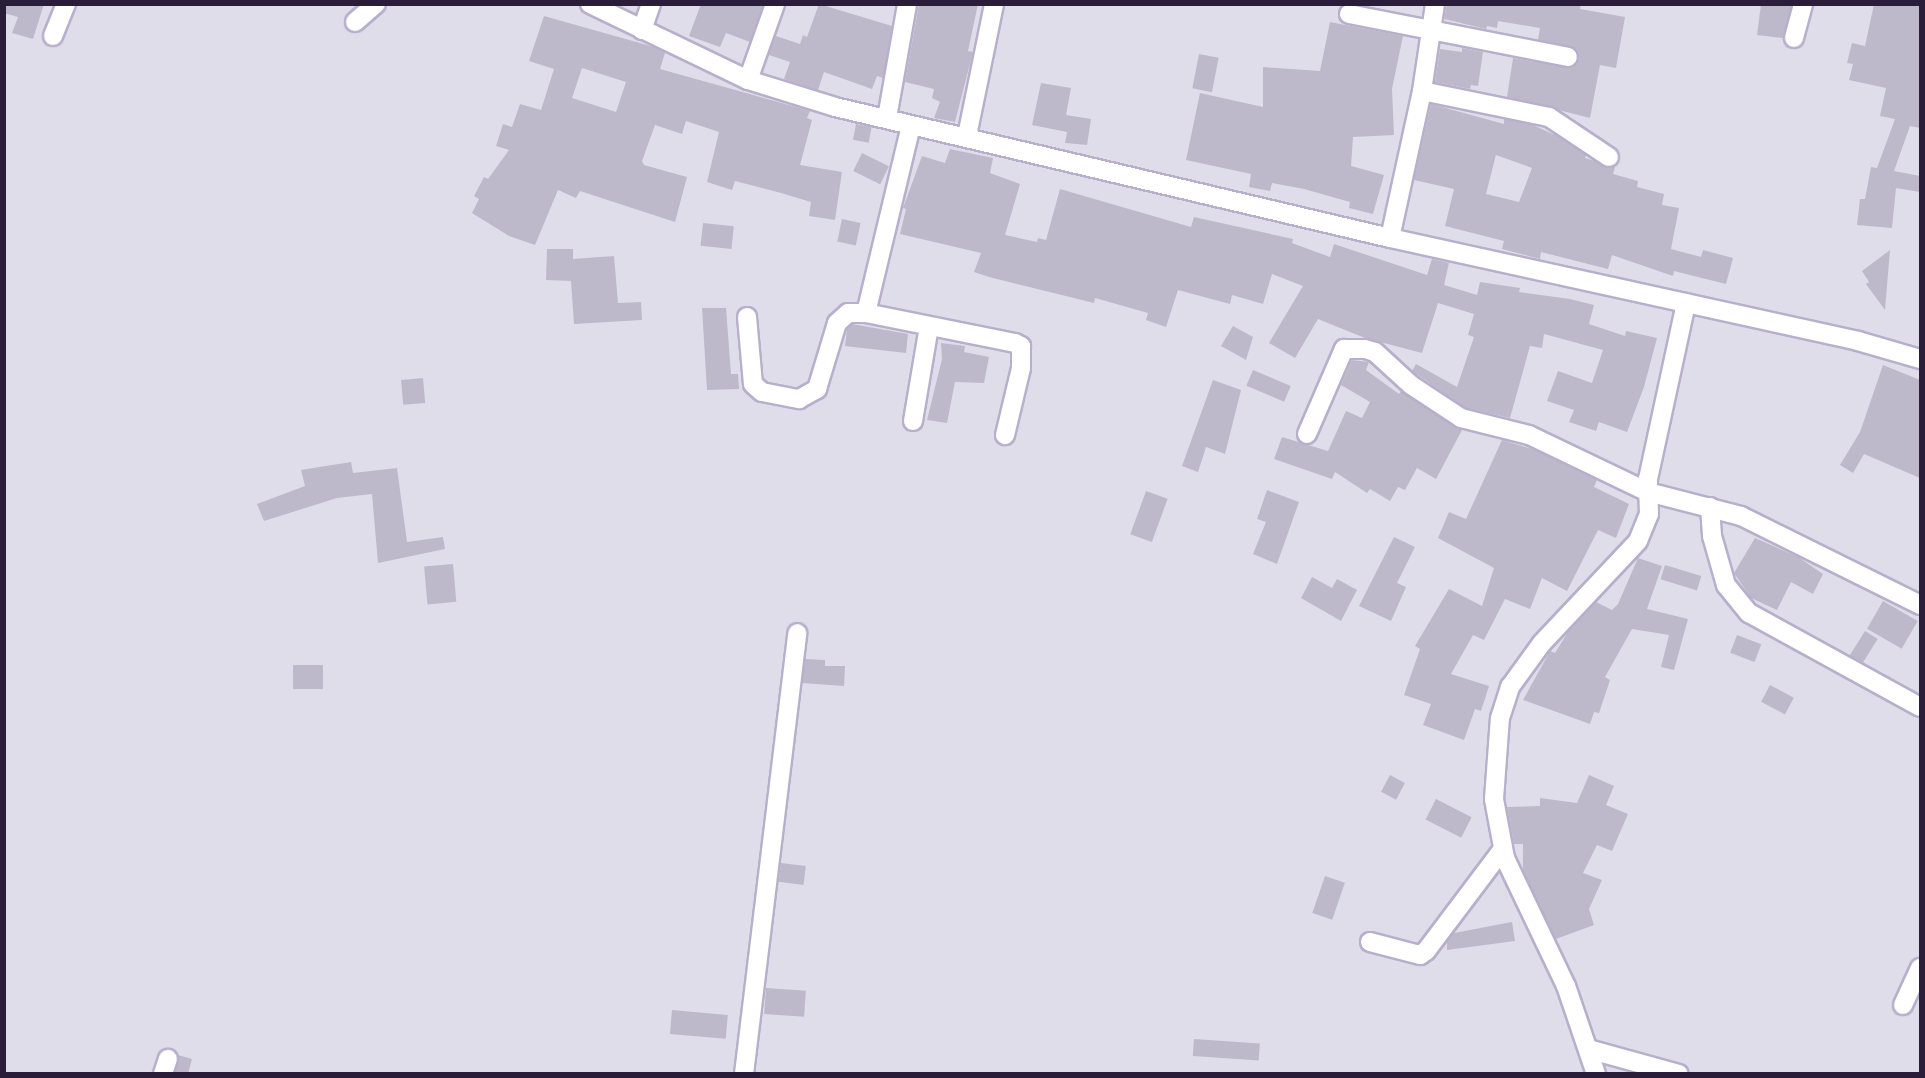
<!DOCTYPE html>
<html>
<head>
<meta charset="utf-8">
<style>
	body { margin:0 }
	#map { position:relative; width:1925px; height:1078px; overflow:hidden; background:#dfddea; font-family:Figtree,sans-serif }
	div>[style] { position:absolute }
	.building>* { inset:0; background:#bdb9cb; transform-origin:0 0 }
	.roads { filter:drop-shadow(2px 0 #b7afcb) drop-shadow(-2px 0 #b7afcb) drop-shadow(0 2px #b7afcb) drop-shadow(0 -2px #b7afcb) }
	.street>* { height:18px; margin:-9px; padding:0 9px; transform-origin:9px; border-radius:9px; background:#fff }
	.secondary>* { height:18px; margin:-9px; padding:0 9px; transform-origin:9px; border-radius:9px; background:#fff }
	span { translate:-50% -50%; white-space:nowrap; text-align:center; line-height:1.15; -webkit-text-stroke:6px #efedf7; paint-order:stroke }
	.frame { position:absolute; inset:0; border:6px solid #291d3a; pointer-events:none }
</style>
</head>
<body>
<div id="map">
	<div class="building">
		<div style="clip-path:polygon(4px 4px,44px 4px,33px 39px,12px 33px,18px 17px,4px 13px)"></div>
		<div style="clip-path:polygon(701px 4px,763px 4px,750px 42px,726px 33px,720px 47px,689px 36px)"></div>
		<div style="clip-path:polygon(819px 4px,892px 26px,883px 78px,877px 76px,872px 89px,824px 72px,818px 90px,784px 79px,790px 62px,769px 55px,776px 36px,800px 44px,803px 35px,807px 37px)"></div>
		<div style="clip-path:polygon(919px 4px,978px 4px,968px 51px,973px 52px,955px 122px,934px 118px,940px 102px,932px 98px,934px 89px,905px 82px)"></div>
		<div style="clip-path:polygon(1447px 4px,1581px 4px,1580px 9px,1625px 17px,1616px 68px,1600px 65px,1590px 118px,1507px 97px,1513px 58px,1571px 68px,1579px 60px,1575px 48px,1538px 40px,1540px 28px,1498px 21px,1497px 28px,1487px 26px,1486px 29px,1444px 19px)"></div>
		<div style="clip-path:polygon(1761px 4px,1791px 6px,1783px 38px,1757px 35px)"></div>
		<div style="clip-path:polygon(1874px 4px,1920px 4px,1920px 128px,1910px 126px,1894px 171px,1920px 176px,1920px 192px,1896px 188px,1892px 228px,1857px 225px,1860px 199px,1865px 199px,1871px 167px,1877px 168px,1895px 119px,1880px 116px,1886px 88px,1849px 80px,1853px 64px,1847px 63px,1852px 43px,1865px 46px)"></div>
		<div style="clip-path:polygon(evenodd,544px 16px,654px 47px,665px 53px,660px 69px,810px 111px,807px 118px,812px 120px,800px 165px,842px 172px,835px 220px,809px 216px,811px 202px,781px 193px,735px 181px,732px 190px,707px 182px,719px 132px,686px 121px,682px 134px,655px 125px,642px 161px,644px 165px,687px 177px,675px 222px,580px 191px,576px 198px,558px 190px,535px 245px,509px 236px,472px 213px,479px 199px,474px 196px,484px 177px,488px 179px,509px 150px,496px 146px,503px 124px,512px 127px,520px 104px,541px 110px,554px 69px,529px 61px,544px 16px,582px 68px,626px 82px,616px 112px,572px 98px,582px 68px)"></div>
		<div style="clip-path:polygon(1330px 22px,1403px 36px,1392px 89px,1394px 135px,1353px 137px,1351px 166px,1384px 175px,1373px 214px,1349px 208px,1350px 202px,1304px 189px,1272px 183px,1270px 191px,1249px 187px,1251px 174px,1186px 160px,1200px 93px,1263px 107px,1263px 67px,1320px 71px)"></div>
		<div style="clip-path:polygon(1462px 48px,1483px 52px,1478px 86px,1471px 85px,1470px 89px,1435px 82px,1440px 49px,1462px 52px)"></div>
		<div style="left:1199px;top:54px;width:20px;height:35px;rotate:11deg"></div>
		<div style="clip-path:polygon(1041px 83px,1071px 88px,1066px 115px,1091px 119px,1087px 145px,1065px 143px,1067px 132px,1032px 125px)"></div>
		<div style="clip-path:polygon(evenodd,1431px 104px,1504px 124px,1504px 119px,1533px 125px,1557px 136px,1586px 155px,1585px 158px,1615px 167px,1613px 174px,1638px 181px,1637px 187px,1664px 194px,1662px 205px,1679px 208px,1671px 249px,1701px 257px,1703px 250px,1733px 258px,1726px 284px,1674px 271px,1673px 276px,1612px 255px,1608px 269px,1541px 252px,1540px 259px,1502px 249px,1504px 241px,1445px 226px,1454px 189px,1414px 180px,1431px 104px,1496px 155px,1532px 168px,1519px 202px,1486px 194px,1496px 155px)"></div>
		<div style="left:856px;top:124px;width:16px;height:16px;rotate:11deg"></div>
		<div style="clip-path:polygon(950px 149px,993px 158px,990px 173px,1020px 184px,1005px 235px,1037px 242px,1038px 238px,1046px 240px,1060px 189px,1191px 227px,1194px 217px,1293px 239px,1292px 243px,1330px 257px,1334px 244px,1427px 275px,1432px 259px,1449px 263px,1444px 285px,1477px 295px,1480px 282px,1520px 288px,1519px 292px,1570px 299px,1594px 305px,1589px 324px,1625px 336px,1626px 331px,1657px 338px,1644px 387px,1627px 432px,1599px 422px,1596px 431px,1569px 422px,1574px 410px,1547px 401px,1558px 371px,1592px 383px,1603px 350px,1544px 334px,1542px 348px,1530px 346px,1510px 418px,1466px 408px,1412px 371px,1416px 364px,1457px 387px,1474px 337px,1468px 335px,1474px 314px,1438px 303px,1422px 353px,1365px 338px,1318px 319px,1295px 358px,1269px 343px,1303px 286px,1272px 274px,1263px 304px,1232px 295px,1230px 304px,1178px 290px,1166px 327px,1146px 320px,1148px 313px,1095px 298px,1094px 303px,989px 277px,974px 272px,981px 253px,900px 234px,906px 209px,903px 208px,922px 156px,945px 163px)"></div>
		<div style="left:862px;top:153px;width:30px;height:20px;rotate:26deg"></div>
		<div style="left:842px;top:219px;width:19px;height:23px;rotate:12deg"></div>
		<div style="left:703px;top:223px;width:31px;height:23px;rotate:6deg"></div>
		<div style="clip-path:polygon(547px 249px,573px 249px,573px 259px,614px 256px,618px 303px,641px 302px,642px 320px,574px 324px,571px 281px,546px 280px)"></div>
		<div style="clip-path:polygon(1890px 250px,1885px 310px,1866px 284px,1869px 282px,1862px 271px)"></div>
		<div style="clip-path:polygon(702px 308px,726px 308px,731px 374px,738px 374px,739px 389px,707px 390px)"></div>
		<div style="clip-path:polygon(852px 324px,908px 334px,906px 353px,845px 346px,847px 329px)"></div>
		<div style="clip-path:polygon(1233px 326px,1253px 337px,1246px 360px,1221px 346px)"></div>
		<div style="clip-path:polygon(941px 343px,965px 346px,964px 352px,989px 357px,984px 383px,955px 382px,947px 423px,927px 420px,942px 359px)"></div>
		<div style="clip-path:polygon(1352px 360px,1369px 362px,1366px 370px,1399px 394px,1401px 391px,1462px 430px,1436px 479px,1417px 468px,1405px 490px,1398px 487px,1390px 501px,1370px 489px,1367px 493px,1335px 472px,1332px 479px,1274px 459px,1282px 437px,1328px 451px,1346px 411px,1362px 418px,1370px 402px,1341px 385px)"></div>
		<div style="clip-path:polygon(1883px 365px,1920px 380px,1920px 478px,1864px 454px,1853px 473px,1840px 465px,1860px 432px)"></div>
		<div style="left:1253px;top:370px;width:41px;height:17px;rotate:23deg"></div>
		<div style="left:423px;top:378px;width:25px;height:22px;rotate:85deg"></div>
		<div style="clip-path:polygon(1213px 380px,1241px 390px,1225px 454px,1206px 447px,1198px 472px,1182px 466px)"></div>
		<div style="clip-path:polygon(1502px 440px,1532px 449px,1597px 480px,1594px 487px,1629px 504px,1616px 538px,1598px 530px,1567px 591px,1542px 578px,1530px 609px,1505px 599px,1484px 640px,1473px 635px,1451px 674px,1489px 686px,1481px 711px,1475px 709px,1464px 740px,1423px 725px,1431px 704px,1404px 695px,1420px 649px,1415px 646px,1449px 589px,1482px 606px,1494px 568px,1438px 538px,1449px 512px,1466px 519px)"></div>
		<div style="clip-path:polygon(351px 462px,353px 473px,397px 468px,407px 542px,443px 537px,445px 549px,378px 563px,372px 494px,337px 498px,264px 521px,257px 504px,305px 486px,301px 470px)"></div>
		<div style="clip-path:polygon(1267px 490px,1299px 502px,1277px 564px,1253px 554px,1266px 522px,1257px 519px)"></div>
		<div style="left:1146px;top:491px;width:23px;height:46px;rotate:20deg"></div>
		<div style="clip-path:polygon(1394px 537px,1415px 547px,1397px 583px,1406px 587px,1391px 621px,1359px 606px)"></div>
		<div style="clip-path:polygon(1755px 538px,1798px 557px,1823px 574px,1813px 594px,1791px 582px,1777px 610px,1751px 598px,1734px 573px)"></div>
		<div style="clip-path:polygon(1638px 558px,1662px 566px,1647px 609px,1688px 619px,1674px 670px,1661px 667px,1669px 635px,1632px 629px,1605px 677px,1610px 680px,1599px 713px,1594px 712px,1590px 724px,1523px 700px,1550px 651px,1555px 653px,1568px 632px,1596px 602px,1612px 610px,1618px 604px)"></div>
		<div style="left:453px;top:564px;width:38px;height:29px;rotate:85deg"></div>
		<div style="left:1665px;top:565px;width:38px;height:15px;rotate:17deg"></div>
		<div style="clip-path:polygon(1312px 577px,1332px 588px,1337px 579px,1357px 590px,1341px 621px,1301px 598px)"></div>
		<div style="left:1883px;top:601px;width:40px;height:32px;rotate:30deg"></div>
		<div style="left:1865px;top:631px;width:15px;height:29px;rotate:32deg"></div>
		<div style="left:1737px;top:635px;width:26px;height:19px;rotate:21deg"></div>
		<div style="clip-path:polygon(805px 659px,825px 660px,825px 666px,845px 666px,844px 686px,802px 683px)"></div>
		<div style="left:293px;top:665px;width:30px;height:24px"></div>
		<div style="left:1770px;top:685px;width:27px;height:19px;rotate:28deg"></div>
		<div style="left:1390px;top:775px;width:17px;height:19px;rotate:28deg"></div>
		<div style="clip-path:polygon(1589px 775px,1614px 786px,1606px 805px,1628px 814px,1612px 851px,1597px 845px,1583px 873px,1602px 880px,1589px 909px,1594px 925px,1556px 939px,1523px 871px,1523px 844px,1514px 844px,1507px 807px,1540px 806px,1540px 798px,1577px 803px)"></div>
		<div style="left:1436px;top:799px;width:40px;height:23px;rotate:27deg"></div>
		<div style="left:781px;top:863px;width:25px;height:19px;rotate:7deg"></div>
		<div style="left:1325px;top:876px;width:21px;height:39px;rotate:19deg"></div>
		<div style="clip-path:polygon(1512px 922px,1515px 941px,1447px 950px,1447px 942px,1454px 933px)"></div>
		<div style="left:766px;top:988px;width:40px;height:26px;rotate:4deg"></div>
		<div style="left:672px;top:1010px;width:56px;height:24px;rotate:5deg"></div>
		<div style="left:1194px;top:1039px;width:66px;height:17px;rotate:4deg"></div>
		<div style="clip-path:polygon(178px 1055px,192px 1059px,188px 1074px,175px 1074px)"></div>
	</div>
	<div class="roads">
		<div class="street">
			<div style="left:1349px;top:14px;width:223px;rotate:11.1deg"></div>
			<div style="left:355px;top:22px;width:28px;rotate:-41deg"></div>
			<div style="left:642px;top:30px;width:28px;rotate:-71deg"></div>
			<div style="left:53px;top:36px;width:35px;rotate:-68deg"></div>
			<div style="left:1794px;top:38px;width:35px;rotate:-75deg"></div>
			<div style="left:748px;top:80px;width:81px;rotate:-70.4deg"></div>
			<div style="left:1422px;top:91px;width:130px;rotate:11.6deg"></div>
			<div style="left:1549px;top:117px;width:72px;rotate:33.7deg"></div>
			<div style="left:887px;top:118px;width:116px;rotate:-80deg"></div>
			<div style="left:967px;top:136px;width:135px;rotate:-78.4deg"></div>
			<div style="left:1390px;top:238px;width:150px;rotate:-77.7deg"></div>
			<div style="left:1422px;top:91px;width:88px;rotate:-81.5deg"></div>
			<div style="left:866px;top:313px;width:193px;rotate:-76.5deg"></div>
			<div style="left:747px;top:317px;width:67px;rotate:84.9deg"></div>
			<div style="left:753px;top:384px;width:12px;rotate:42deg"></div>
			<div style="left:762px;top:392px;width:38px;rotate:11deg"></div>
			<div style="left:799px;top:399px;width:21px;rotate:-29deg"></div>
			<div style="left:817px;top:389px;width:69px;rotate:-73.1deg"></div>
			<div style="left:837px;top:323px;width:15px;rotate:-42deg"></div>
			<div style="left:848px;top:313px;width:18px"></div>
			<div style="left:866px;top:313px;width:152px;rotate:11.4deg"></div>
			<div style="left:1015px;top:343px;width:7px;rotate:27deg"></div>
			<div style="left:1021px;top:346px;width:22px;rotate:90deg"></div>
			<div style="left:1021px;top:368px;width:69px;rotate:103.4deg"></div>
			<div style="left:913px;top:421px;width:96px;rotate:-80.4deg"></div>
			<div style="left:1307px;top:434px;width:93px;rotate:-66.5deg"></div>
			<div style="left:1344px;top:349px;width:21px"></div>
			<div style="left:1365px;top:349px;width:10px;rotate:17deg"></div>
			<div style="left:1375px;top:352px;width:49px;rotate:42.5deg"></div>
			<div style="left:1411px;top:385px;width:60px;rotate:33.4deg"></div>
			<div style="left:1461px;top:418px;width:70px;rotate:14deg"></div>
			<div style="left:1529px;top:435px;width:132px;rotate:25.6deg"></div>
			<div style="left:1648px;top:492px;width:96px;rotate:14.5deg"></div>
			<div style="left:1741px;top:516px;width:200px;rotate:26.4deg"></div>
			<div style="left:1710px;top:507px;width:29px;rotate:86deg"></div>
			<div style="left:1712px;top:536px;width:51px;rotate:74.1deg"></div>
			<div style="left:1726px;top:585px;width:36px;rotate:51deg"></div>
			<div style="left:1749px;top:613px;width:195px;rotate:28.8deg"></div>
			<div style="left:1370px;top:942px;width:52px;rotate:14.6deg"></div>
			<div style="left:1420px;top:955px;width:7px;rotate:-34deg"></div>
			<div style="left:1426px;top:951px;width:128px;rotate:-53deg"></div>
			<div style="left:1903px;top:1005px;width:41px;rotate:-65.3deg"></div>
			<div style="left:1588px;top:1049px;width:94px;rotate:15.4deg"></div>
			<div style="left:163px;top:1074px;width:16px;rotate:-72deg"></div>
			<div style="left:744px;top:1074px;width:444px;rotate:-83.1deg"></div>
			<div style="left:1596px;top:1074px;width:93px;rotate:-108.8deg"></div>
			<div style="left:1566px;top:986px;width:142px;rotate:-115.5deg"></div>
			<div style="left:1505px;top:858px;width:60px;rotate:-100.6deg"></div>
			<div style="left:1494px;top:799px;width:81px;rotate:-85.8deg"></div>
			<div style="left:1500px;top:718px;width:33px;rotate:-72deg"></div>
			<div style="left:1510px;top:687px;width:54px;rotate:-54deg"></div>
			<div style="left:1542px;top:643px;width:140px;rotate:-46.7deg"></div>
			<div style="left:1638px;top:541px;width:29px;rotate:-68deg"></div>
			<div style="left:1649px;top:514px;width:35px;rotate:-92deg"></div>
			<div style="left:1648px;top:479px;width:180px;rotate:-77.8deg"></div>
		</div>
		<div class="secondary">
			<div style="left:590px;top:4px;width:175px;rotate:25.7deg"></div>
			<div style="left:748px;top:80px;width:91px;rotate:17.2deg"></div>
			<div style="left:835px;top:107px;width:570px;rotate:13.28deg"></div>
			<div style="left:1390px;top:238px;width:479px;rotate:12.4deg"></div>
			<div style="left:1858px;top:341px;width:65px;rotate:16.2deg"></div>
		</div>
	</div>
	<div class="frame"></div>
</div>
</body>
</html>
